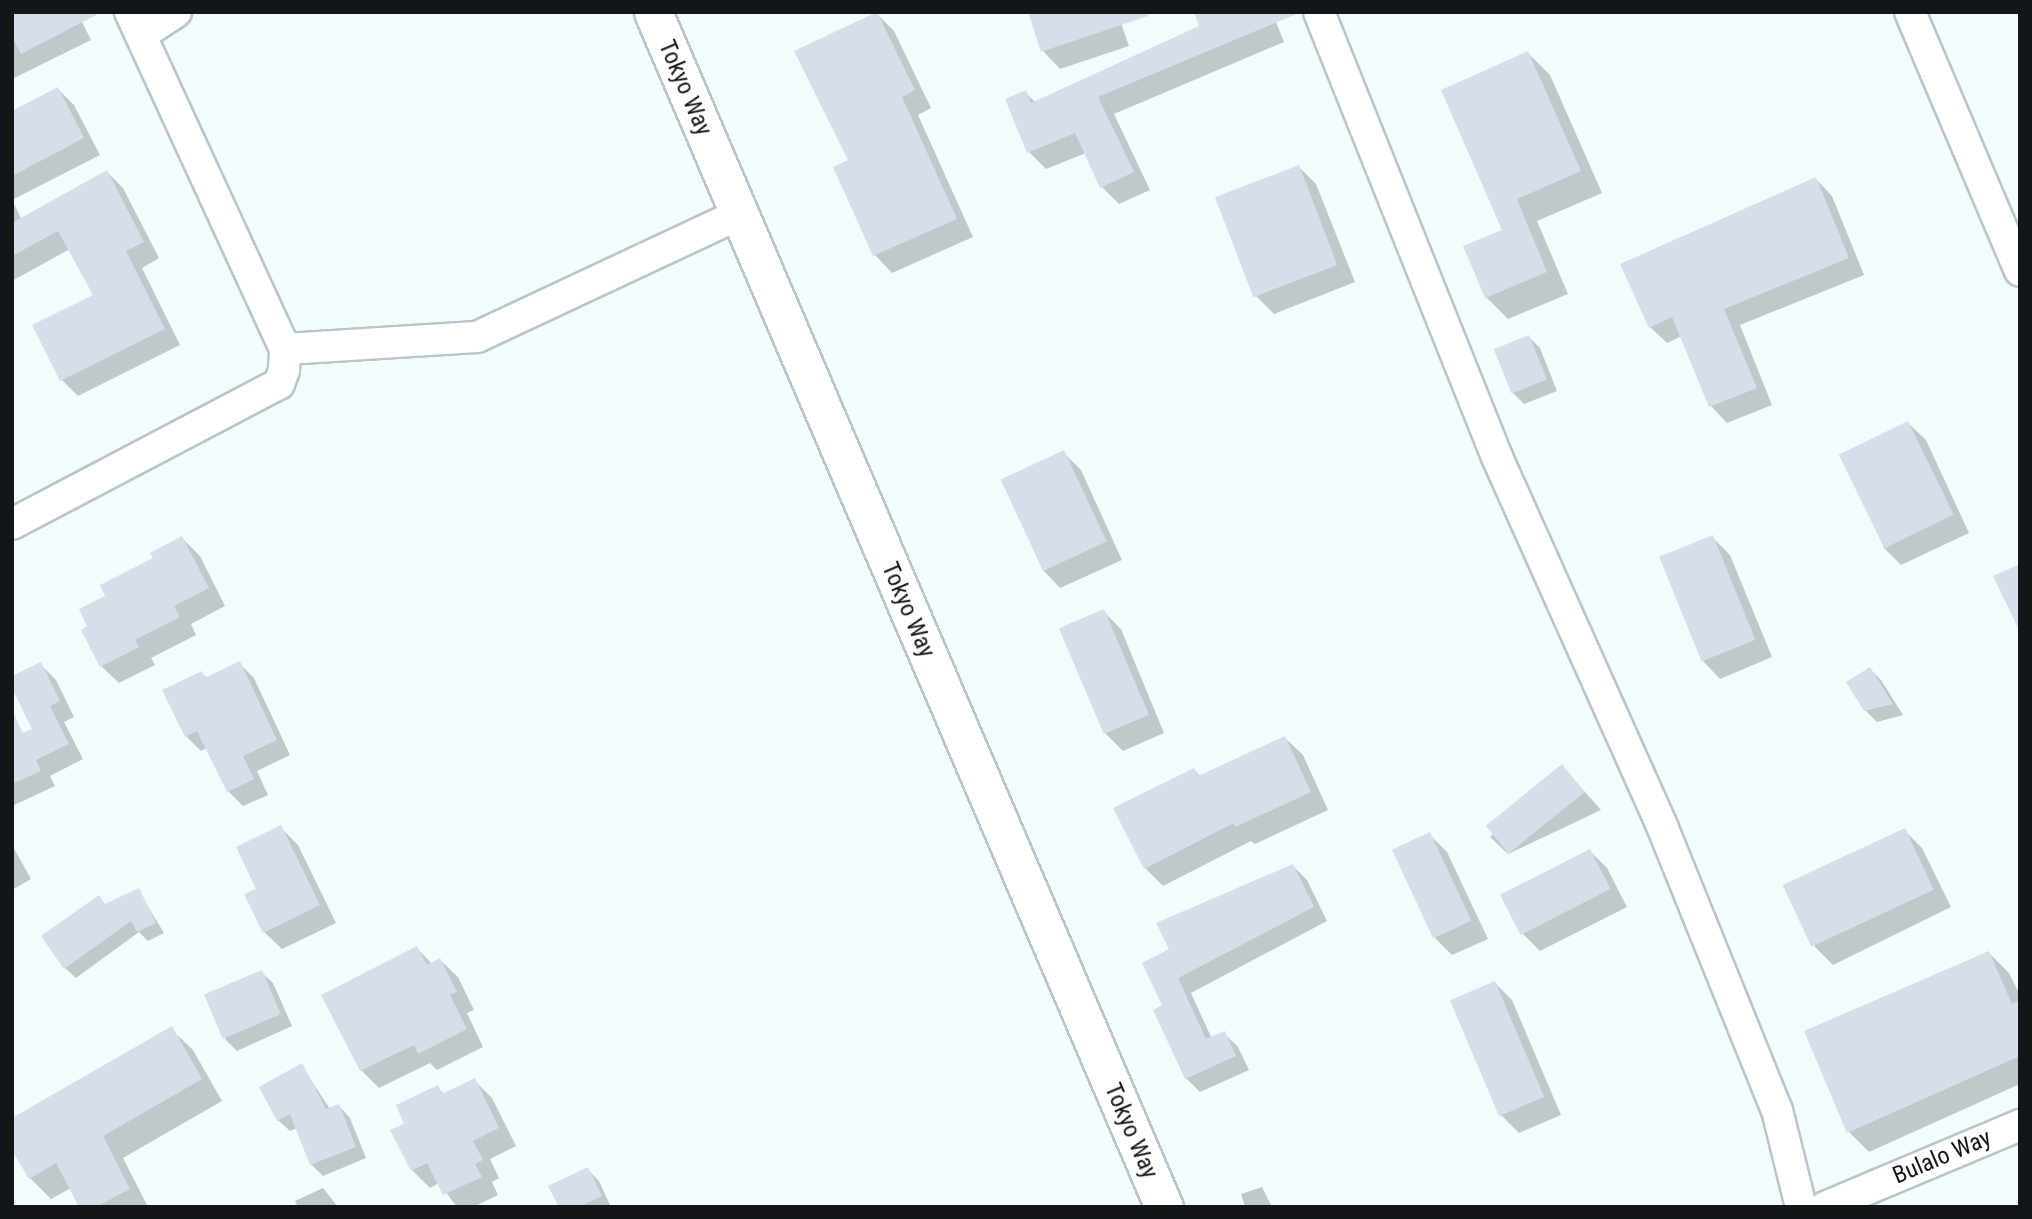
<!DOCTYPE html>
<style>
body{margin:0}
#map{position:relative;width:2032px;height:1219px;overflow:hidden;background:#f2fbfe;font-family:"Roboto Condensed",sans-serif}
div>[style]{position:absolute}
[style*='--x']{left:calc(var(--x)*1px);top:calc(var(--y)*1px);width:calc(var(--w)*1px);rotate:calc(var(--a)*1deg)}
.shadow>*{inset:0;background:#0003}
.building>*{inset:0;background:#d5dee9;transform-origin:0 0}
.roads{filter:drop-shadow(2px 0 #b7c6ca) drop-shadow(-2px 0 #b7c6ca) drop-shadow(0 2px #b7c6ca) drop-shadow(0 -2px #b7c6ca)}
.minor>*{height:30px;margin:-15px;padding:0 15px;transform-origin:15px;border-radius:15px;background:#fff}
.tertiary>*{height:37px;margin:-18.5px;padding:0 18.5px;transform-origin:18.5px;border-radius:18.5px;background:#fff}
span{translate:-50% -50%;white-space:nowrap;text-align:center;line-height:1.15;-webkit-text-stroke:5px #fff;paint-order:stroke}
.street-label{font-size:24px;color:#111618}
.frame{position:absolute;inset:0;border:14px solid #111618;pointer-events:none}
</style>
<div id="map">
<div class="shadow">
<div style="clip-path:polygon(12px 12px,77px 12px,91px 40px,12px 79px)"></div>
<div style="clip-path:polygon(1117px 12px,1129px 46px,1060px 69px,1043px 51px)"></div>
<div style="clip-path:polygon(1209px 12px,1272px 12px,1284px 42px,1114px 114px,1150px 190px,1119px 204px,1102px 187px,1086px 153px,1046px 169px,1029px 152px,1025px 92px,1036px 103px,1201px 26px)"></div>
<div style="clip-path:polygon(876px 13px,894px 31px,931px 108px,918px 115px,973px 237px,892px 273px,875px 255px,836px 168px,850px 161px)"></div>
<div style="clip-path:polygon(1528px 53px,1550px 75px,1602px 193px,1537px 221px,1568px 294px,1508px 319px,1486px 297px,1505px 231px)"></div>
<div style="clip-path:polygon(58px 89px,74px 105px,100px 155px,12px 200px,22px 220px,107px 172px,123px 188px,159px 258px,142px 268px,180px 345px,78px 396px,62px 380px,96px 295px,70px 249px,12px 281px,12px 113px)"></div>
<div style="clip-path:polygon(1299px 167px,1316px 184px,1355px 282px,1274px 314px,1256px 296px,1217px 199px)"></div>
<div style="clip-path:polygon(1816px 179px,1832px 196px,1864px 275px,1740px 325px,1772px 405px,1727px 423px,1711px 406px,1682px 336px,1667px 343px,1650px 327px)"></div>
<div style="clip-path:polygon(1529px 337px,1540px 348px,1557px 391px,1524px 404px,1513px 393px)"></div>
<div style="clip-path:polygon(1908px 423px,1926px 440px,1969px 533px,1901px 565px,1883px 547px)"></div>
<div style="clip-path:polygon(1063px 452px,1081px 470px,1122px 560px,1060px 588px,1043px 570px,1002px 480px)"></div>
<div style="clip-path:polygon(1712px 537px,1730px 555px,1772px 657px,1720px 679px,1703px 661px)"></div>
<div style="clip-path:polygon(182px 538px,200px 556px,225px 606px,191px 624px,196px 635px,151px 658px,155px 665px,119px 683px,101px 666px,90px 627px,108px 597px)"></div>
<div style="clip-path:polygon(1103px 611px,1121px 629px,1164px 733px,1123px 751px,1105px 733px)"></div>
<div style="clip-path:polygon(239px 663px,254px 678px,290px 755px,257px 771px,268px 795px,243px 806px,228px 791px,207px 748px,201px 751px,186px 736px,202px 673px,207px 678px)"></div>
<div style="clip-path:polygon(40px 664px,56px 680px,74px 717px,64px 722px,83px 759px,50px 776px,55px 786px,12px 806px,12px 740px,34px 730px)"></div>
<div style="clip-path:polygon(1870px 669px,1881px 680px,1903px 715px,1877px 722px,1865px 710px)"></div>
<div style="clip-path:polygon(1285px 738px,1303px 755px,1328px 810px,1255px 844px,1251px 841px,1163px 886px,1145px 868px,1194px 770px,1200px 776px)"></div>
<div style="clip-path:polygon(1562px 766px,1601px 810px,1508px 854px,1490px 837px)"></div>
<div style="clip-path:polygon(280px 827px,298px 845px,336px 923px,282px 949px,264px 932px,258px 890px)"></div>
<div style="clip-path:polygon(1904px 830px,1922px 848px,1951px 907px,1833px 965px,1815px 947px,1786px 888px)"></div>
<div style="clip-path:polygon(1429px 834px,1447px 852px,1488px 939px,1452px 955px,1435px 938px)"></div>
<div style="clip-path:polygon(12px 845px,31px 879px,12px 890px)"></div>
<div style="clip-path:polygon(1590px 851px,1607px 868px,1627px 907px,1540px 951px,1523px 934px)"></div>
<div style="clip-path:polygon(1293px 866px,1307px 880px,1327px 921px,1191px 993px,1212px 1039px,1224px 1033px,1238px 1047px,1249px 1070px,1200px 1092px,1186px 1078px,1164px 1006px,1171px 950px)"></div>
<div style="clip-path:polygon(138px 890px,164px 933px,148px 941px,139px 932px,76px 978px,65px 968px,106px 905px)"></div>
<div style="clip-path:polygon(417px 948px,432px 964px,440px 960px,458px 977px,474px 1010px,467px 1013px,483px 1047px,437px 1070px,430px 1063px,379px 1088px,361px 1070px,324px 995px)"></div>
<div style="clip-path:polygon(1989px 953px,2009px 973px,2020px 995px,2020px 1084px,1869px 1152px,1849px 1132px)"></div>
<div style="clip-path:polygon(261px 972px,273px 983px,292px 1026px,237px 1051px,225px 1039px)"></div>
<div style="clip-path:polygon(1495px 983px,1512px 1000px,1561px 1115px,1519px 1133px,1501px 1115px)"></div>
<div style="clip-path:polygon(171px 1029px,193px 1050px,222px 1101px,123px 1158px,148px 1207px,81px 1207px,71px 1188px,51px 1199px,30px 1178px)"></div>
<div style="clip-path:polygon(301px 1065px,330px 1109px,339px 1106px,350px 1118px,366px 1158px,323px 1176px,311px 1164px,297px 1128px,290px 1131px,278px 1120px)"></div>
<div style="clip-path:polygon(474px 1080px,492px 1098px,516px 1146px,490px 1159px,499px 1178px,492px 1182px,498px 1195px,473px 1207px,457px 1207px,439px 1183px,430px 1188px,412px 1170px,407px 1124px,437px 1087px,445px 1095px)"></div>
<div style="clip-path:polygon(587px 1169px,599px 1181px,611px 1207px,561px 1207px)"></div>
<div style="clip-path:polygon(1262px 1187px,1272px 1207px,1245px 1207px,1241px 1194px)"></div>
<div style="clip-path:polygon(323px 1188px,338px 1207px,298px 1207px,295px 1201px)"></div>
</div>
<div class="building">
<div style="clip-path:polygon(12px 12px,102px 12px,21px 54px,12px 37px)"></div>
<div style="clip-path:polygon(877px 12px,915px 90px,902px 97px,957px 219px,873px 256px,833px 167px,848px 160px,794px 51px)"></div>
<div style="clip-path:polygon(1028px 12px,1147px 12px,1148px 16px,1041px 52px)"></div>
<div style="clip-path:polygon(1194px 12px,1299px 13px,1098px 97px,1134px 172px,1100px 188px,1075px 133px,1027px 153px,1005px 99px,1026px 90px,1031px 103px,1199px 26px)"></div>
<div style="clip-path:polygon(1528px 51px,1581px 171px,1517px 199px,1547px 272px,1485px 298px,1463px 246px,1502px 230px,1441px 90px)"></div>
<div style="clip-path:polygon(58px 87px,84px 138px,12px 176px,12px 111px)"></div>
<div style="left:1299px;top:165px;width:107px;height:90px;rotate:69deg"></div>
<div style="clip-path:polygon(107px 170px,144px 242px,126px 251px,165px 329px,60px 381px,32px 325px,93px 295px,58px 231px,12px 256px,12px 223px)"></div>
<div style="clip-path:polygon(1816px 177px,1849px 258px,1724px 309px,1757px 388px,1709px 407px,1672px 317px,1649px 328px,1620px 264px)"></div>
<div style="left:1529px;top:335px;width:48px;height:38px;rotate:68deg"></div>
<div style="left:1908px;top:421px;width:104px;height:77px;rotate:64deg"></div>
<div style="left:1064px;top:450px;width:101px;height:70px;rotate:65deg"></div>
<div style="left:1713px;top:535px;width:113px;height:58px;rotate:68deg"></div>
<div style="clip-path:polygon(182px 536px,209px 588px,174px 606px,180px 617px,135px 640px,139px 647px,100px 667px,81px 630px,87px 626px,79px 609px,105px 596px,100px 585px,153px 558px,150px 553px)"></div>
<div style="clip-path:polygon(2020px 564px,2020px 632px,1993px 576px)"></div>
<div style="left:1104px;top:609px;width:115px;height:49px;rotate:67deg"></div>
<div style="clip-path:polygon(240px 661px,277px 740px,243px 756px,254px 779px,227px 792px,197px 731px,185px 737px,162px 690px,202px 671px,205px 678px)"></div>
<div style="clip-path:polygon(41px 662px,60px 701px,50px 706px,69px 744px,36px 760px,41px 771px,12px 784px,12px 710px,23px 733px,32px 729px,12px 688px,12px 676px)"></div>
<div style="clip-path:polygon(1870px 667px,1893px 704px,1864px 711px,1846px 682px)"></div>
<div style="clip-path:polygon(1285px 736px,1311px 792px,1235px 827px,1234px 823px,1144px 869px,1113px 808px,1194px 768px,1198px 776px)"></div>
<div style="left:1562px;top:764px;width:36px;height:98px;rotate:51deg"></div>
<div style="clip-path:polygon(281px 825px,320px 905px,263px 933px,244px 894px,256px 889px,236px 847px)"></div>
<div style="left:1905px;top:828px;width:68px;height:135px;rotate:65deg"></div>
<div style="left:1430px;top:832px;width:98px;height:42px;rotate:65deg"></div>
<div style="left:1590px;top:849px;width:45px;height:101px;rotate:63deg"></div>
<div style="clip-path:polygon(1293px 864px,1314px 907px,1178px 978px,1206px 1039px,1225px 1031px,1236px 1056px,1185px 1079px,1153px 1010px,1162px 1005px,1142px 963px,1169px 949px,1156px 923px)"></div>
<div style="clip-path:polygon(139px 888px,156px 923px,137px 932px,131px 921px,64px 969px,41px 936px,99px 895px,105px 904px)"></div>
<div style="clip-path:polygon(417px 946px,427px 965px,440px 958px,457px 992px,450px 995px,467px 1029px,418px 1054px,414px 1045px,360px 1071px,321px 995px)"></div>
<div style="clip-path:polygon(1989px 951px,2012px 1004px,2020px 1000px,2020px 1056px,1847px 1133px,1804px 1031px)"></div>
<div style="left:262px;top:970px;width:48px;height:63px;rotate:67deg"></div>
<div style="left:1495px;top:981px;width:126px;height:49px;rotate:67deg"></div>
<div style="clip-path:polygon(172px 1026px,202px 1079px,103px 1136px,130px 1189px,96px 1207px,79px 1207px,56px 1163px,29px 1179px,12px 1150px,12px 1118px)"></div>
<div style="clip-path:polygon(302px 1063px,326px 1109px,339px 1104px,356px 1147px,310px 1165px,290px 1114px,277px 1121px,259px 1087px)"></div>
<div style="clip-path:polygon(475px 1078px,499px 1128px,473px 1141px,483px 1160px,475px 1164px,482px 1177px,443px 1195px,427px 1163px,411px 1171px,390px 1130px,404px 1124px,396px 1105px,438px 1085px,442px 1094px)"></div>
<div style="clip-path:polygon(588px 1167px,602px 1196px,579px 1207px,559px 1207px,548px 1186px)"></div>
</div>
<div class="roads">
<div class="minor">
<div style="--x:1319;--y:12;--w:479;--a:68.2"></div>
<div style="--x:1497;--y:457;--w:404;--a:65.9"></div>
<div style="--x:1662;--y:826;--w:306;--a:68"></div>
<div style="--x:1777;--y:1110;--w:100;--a:76.1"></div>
<div style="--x:1910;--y:12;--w:281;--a:67"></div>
<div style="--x:141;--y:35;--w:42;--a:-33.3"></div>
<div style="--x:285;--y:349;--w:192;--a:-3.6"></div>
<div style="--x:477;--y:337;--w:289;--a:-25.1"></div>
<div style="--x:12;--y:524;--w:301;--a:-27.7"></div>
<div style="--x:279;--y:384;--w:15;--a:-70"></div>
<div style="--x:284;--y:370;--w:21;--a:-87"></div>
<div style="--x:285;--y:349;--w:371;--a:-114.7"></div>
<div style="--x:1825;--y:1207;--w:212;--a:-22.8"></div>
</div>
<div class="tertiary">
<div style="--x:653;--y:12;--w:1300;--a:66.85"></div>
</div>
</div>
<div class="street-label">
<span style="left:685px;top:88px;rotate:67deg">Tokyo Way</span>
<span style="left:908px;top:610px;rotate:67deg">Tokyo Way</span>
<span style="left:1131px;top:1131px;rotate:67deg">Tokyo Way</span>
<span style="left:1942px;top:1157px;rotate:-23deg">Bulalo Way</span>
</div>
<div class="frame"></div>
</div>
